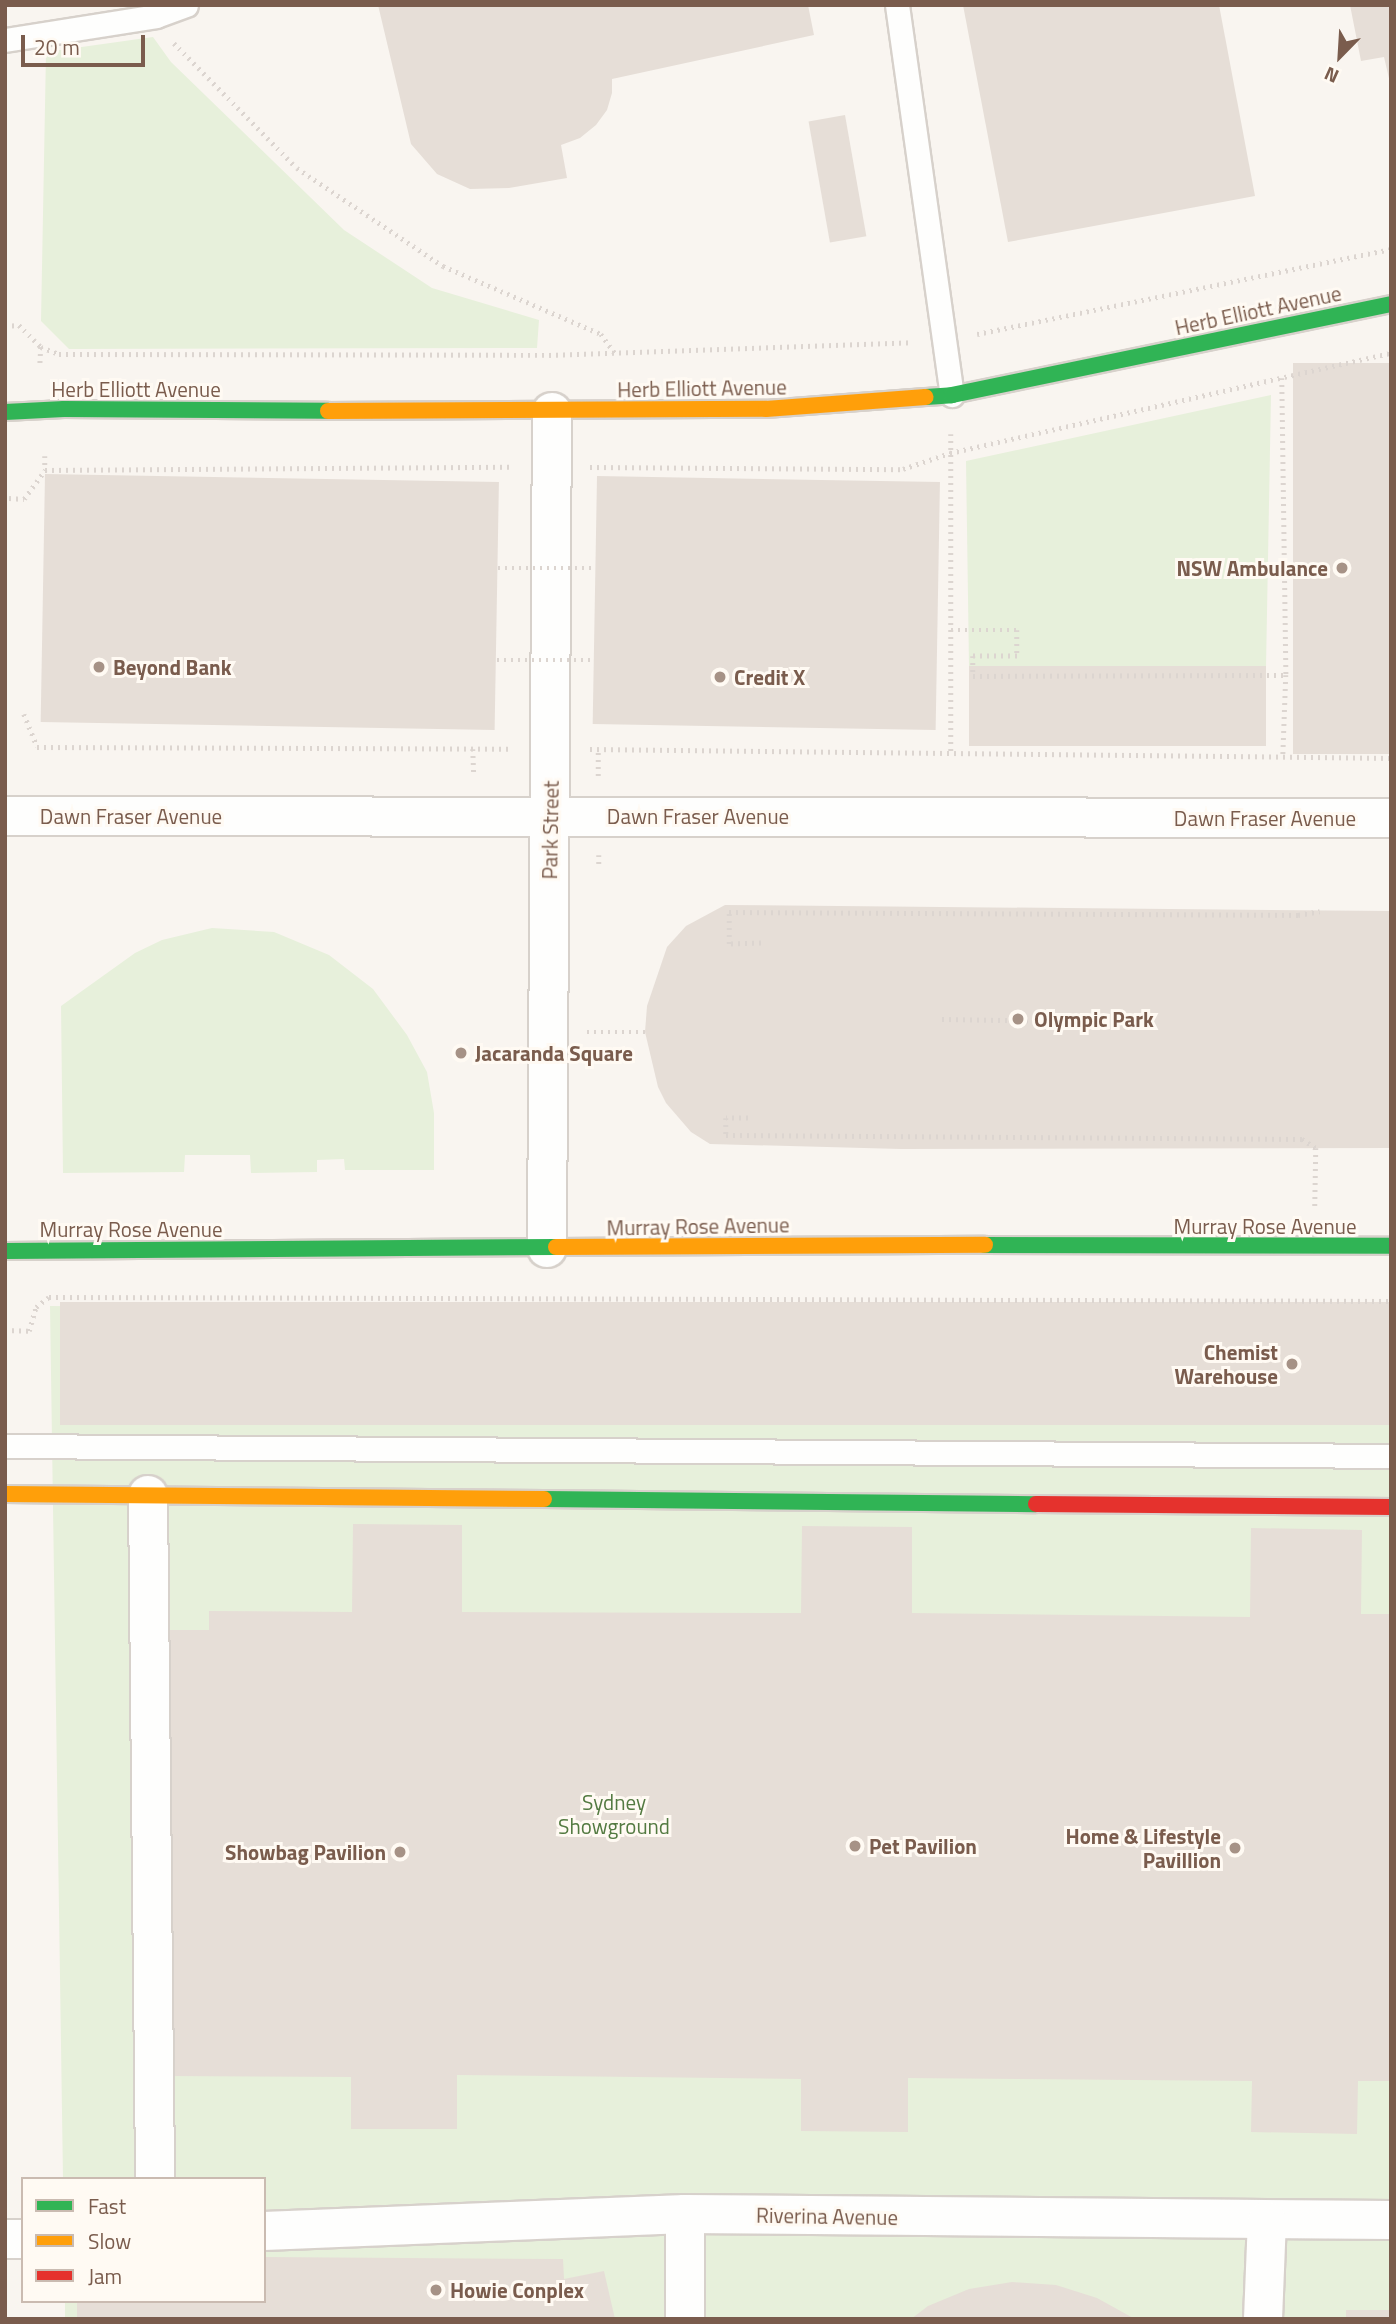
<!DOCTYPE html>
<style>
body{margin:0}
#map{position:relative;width:1396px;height:2324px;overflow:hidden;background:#f9f5f0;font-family:"Titillium Web",sans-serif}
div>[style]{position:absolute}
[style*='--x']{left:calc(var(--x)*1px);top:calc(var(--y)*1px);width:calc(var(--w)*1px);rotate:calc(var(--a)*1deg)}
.green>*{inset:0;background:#e7f0db}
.building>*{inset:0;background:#e6ded7;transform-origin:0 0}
.path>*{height:4.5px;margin-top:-2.25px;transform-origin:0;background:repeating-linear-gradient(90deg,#dcd5d0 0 2px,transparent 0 7px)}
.roads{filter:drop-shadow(2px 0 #d7d1cb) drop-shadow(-2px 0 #d7d1cb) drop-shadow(0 2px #d7d1cb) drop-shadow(0 -2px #d7d1cb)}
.lane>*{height:23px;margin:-11.5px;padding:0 11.5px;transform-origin:11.5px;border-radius:11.5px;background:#fefefd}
.street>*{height:38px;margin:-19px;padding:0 19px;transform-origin:19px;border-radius:19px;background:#fefefd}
.fast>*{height:16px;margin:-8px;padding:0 8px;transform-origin:8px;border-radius:8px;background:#30b455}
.slow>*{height:16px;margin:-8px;padding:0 8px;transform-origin:8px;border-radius:8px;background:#ff9f0a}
.jam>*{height:16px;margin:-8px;padding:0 8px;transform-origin:8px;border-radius:8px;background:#e5322d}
.path-bridge>*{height:4.5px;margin-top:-2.25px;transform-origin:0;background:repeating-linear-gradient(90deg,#dcd5d0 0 2px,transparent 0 7px)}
.dots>*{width:19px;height:19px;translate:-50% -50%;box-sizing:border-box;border:4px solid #fffaf3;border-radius:50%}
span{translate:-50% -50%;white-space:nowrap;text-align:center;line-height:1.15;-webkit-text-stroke:6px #fffaf3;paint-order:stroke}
.street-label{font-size:21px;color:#7a5c4d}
.poi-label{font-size:21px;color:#7a5c4d;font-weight:700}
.right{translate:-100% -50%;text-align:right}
.left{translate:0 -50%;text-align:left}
.park-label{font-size:21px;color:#537a41}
.frame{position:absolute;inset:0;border:7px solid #7a5c4d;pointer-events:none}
.legend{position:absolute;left:21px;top:2177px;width:245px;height:126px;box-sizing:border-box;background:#fffaf3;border:2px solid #cabbb1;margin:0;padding:9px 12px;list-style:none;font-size:21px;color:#7a5c4d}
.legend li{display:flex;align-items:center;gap:14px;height:35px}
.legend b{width:35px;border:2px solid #cabbb1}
.north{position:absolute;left:1305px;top:21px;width:70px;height:70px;-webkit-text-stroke:5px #fffaf3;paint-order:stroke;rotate:204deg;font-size:19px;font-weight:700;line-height:28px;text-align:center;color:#7a5c4d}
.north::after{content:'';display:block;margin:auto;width:24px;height:32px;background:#7a5c4d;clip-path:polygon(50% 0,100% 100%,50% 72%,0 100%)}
.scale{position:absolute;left:21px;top:35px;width:124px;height:32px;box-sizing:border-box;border:4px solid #7a5c4d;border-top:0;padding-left:9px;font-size:21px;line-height:24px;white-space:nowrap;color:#7a5c4d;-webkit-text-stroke:5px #fffaf3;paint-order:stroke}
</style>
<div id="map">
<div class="green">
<div style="clip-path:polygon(153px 37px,171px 62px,344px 230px,432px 288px,539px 320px,537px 348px,69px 349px,41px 321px,46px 52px)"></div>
<div style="clip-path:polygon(1271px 395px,1266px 667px,969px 666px,966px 461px)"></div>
<div style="clip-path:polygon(212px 928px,274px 932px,329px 955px,373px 989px,407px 1035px,427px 1072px,434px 1113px,434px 1170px,345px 1170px,344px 1159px,317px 1160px,317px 1172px,251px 1173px,250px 1155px,185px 1155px,184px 1172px,63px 1173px,61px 1006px,135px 953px,162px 940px)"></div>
<div style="clip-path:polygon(50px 1306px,1391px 1315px,1391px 2319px,65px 2319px,65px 2301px,264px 2301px,264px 2179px,63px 2179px)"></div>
</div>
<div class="building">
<div style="clip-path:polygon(378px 5px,808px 5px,814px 35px,612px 79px,612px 93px,607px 110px,596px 125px,580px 138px,561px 145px,567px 178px,509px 188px,470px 189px,437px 174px,411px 144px)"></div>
<div style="clip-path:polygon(963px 5px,1219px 5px,1255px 196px,1008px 242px)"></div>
<div style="clip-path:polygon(1350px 5px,1391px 5px,1391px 87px,1384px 57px,1361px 61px)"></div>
<div style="left:845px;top:115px;width:123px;height:37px;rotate:80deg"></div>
<div style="left:1391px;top:363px;width:391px;height:98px;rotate:90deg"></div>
<div style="left:45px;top:474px;width:454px;height:248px;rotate:1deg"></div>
<div style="left:597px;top:476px;width:343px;height:248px;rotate:1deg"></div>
<div style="left:969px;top:666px;width:297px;height:80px"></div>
<div style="clip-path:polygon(725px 905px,1391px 911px,1391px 1148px,901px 1149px,710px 1144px,691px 1132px,666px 1103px,658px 1087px,645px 1032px,647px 1006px,667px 947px,686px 926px)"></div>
<div style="left:60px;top:1302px;width:1331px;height:123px"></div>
<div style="clip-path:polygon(353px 1524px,462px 1525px,462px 1612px,801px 1613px,802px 1526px,912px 1527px,912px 1613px,1250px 1617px,1251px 1528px,1362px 1530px,1361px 1614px,1391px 1614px,1391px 2081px,1358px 2081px,1357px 2134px,1251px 2132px,1252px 2081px,908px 2078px,908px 2132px,801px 2131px,801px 2079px,457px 2075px,457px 2129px,351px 2129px,351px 2077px,168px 2076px,170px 1630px,209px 1630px,209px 1611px,352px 1612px)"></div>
<div style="clip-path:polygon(264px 2257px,563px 2259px,564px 2279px,604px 2271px,615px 2319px,77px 2319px,77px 2301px,264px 2301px)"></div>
<div style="clip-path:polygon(1012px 2282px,1056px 2285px,1097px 2298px,1135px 2319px,911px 2319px,928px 2306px,969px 2289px)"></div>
<div style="left:1346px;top:2310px;width:45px;height:9px"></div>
</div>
<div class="path">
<div style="--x:174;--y:43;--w:175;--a:45.5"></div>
<div style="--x:297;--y:168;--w:176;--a:33.9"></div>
<div style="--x:443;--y:266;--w:172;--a:23.3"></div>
<div style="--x:601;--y:334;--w:24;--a:54"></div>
<div style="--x:5;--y:326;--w:14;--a:-4"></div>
<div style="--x:19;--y:325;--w:31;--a:45"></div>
<div style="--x:41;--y:347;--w:19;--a:93"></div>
<div style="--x:977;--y:334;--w:423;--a:-11.6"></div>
<div style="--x:41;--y:347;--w:19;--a:21"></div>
<div style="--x:59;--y:354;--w:490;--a:0.1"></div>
<div style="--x:549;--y:355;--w:364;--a:-2"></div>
<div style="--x:1282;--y:378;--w:297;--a:89.2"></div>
<div style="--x:1286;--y:675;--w:82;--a:92.1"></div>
<div style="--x:951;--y:434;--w:318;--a:90"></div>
<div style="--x:45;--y:456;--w:14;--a:90"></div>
<div style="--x:590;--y:467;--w:313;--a:0.4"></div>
<div style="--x:903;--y:469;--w:50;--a:-18.8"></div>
<div style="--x:950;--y:453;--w:452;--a:-12.8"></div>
<div style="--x:9;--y:498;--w:15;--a:4"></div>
<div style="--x:24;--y:499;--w:36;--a:-54"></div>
<div style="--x:45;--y:470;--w:466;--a:-0.4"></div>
<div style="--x:951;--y:630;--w:66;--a:0"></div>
<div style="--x:1017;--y:630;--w:26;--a:90"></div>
<div style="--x:1017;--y:656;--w:44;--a:180"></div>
<div style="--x:973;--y:656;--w:20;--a:90"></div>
<div style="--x:973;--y:676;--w:313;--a:-0.2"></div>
<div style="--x:24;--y:714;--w:35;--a:68"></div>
<div style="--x:37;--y:747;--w:474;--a:0.2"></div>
<div style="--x:473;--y:749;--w:27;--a:88"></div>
<div style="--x:590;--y:749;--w:801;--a:0.64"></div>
<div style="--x:598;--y:776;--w:27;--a:-90"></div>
<div style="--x:599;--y:855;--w:13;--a:90"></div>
<div style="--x:5;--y:906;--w:4;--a:0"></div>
<div style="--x:761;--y:943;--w:32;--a:178"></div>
<div style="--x:729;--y:944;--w:32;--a:-90"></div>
<div style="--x:729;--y:912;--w:569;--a:0.3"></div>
<div style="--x:1298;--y:915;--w:22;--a:-10"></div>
<div style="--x:942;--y:1019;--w:120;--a:1"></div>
<div style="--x:587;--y:1032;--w:58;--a:0"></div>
<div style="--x:748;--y:1118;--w:22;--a:180"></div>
<div style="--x:726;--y:1118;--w:17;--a:90"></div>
<div style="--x:726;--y:1135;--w:576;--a:0.4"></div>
<div style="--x:1302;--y:1139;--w:17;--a:33"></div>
<div style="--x:1316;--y:1148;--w:58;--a:91"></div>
<div style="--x:5;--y:1169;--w:5;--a:0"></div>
<div style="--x:5;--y:1330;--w:24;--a:2"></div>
<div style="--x:29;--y:1331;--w:25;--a:-74"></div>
<div style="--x:36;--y:1307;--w:16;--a:-38"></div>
<div style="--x:49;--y:1297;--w:1342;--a:0.17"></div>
</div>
<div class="roads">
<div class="lane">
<div style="--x:897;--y:5;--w:394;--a:82"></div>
<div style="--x:5;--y:40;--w:153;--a:-9"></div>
<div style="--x:156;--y:16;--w:32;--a:-20"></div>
<div style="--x:5;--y:1446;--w:1386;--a:0.41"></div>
</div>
<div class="street">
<div style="--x:5;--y:816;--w:1386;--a:0.08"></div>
<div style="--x:547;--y:1248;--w:836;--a:-89.66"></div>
<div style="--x:148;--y:1495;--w:684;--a:89.41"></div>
<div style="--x:264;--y:2231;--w:421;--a:-2.3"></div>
<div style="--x:685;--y:2214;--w:706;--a:0.49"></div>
<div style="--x:5;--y:2239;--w:18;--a:0"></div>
<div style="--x:685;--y:2319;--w:105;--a:-90"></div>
<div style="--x:1263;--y:2319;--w:98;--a:-87.7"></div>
</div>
<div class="fast">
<div style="--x:926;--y:397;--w:26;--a:-4"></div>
<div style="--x:952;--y:395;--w:448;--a:-11.7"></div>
<div style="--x:5;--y:412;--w:59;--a:-2.9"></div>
<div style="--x:64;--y:409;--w:264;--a:0.4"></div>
<div style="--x:985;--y:1245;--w:406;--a:0.1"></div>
<div style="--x:5;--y:1251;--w:551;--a:-0.42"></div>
<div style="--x:544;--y:1499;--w:492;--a:0.6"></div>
</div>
<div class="slow">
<div style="--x:328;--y:411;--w:438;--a:-0.3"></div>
<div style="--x:766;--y:409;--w:160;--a:-4.3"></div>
<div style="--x:556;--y:1247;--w:429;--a:-0.3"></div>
<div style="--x:5;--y:1494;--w:539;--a:0.53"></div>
</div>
<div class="jam">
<div style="--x:1036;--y:1504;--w:355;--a:0.5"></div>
</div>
</div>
<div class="path-bridge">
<div style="--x:498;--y:568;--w:98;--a:0"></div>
<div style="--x:497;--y:660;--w:98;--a:0"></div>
</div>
<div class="dots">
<div style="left:1342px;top:568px;background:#a69286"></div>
<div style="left:99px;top:667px;background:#a69286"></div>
<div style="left:720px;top:677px;background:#a69286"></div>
<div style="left:1018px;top:1019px;background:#a69286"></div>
<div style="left:461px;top:1053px;background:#a69286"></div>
<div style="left:1292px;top:1364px;background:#a69286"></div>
<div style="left:855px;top:1846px;background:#a69286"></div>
<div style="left:1235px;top:1848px;background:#a69286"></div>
<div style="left:400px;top:1852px;background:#a69286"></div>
<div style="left:436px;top:2290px;background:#a69286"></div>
</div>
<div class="street-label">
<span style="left:1258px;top:310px;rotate:-12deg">Herb Elliott Avenue</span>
<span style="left:702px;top:388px;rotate:-1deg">Herb Elliott Avenue</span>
<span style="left:136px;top:389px">Herb Elliott Avenue</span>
<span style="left:131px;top:816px">Dawn Fraser Avenue</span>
<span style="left:698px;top:816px">Dawn Fraser Avenue</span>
<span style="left:1265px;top:818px">Dawn Fraser Avenue</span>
<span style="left:550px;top:830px;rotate:-89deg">Park Street</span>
<span style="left:698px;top:1226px;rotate:-1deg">Murray Rose Avenue</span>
<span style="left:1265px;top:1226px">Murray Rose Avenue</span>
<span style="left:131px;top:1229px">Murray Rose Avenue</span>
<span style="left:827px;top:2216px;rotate:1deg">Riverina Avenue</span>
</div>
<div class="poi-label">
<span class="right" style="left:1328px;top:568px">NSW Ambulance</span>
<span class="left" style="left:113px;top:667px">Beyond Bank</span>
<span class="left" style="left:734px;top:677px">Credit X</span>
<span class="left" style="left:1034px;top:1019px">Olympic Park</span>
<span class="left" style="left:475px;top:1053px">Jacaranda Square</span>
<span class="right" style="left:1278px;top:1364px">Chemist<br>Warehouse</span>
<span class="right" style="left:1221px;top:1848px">Home &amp; Lifestyle<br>Pavillion</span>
<span class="left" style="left:869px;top:1846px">Pet Pavilion</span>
<span class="right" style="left:386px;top:1852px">Showbag Pavilion</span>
<span class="left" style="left:450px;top:2290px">Howie Conplex</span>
</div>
<div class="park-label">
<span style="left:614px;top:1814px">Sydney<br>Showground</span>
</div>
<div class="frame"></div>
<ul class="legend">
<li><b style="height:9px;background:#30b455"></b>Fast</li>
<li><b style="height:9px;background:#ff9f0a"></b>Slow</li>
<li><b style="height:9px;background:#e5322d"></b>Jam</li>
</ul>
<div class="north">N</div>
<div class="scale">20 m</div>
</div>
